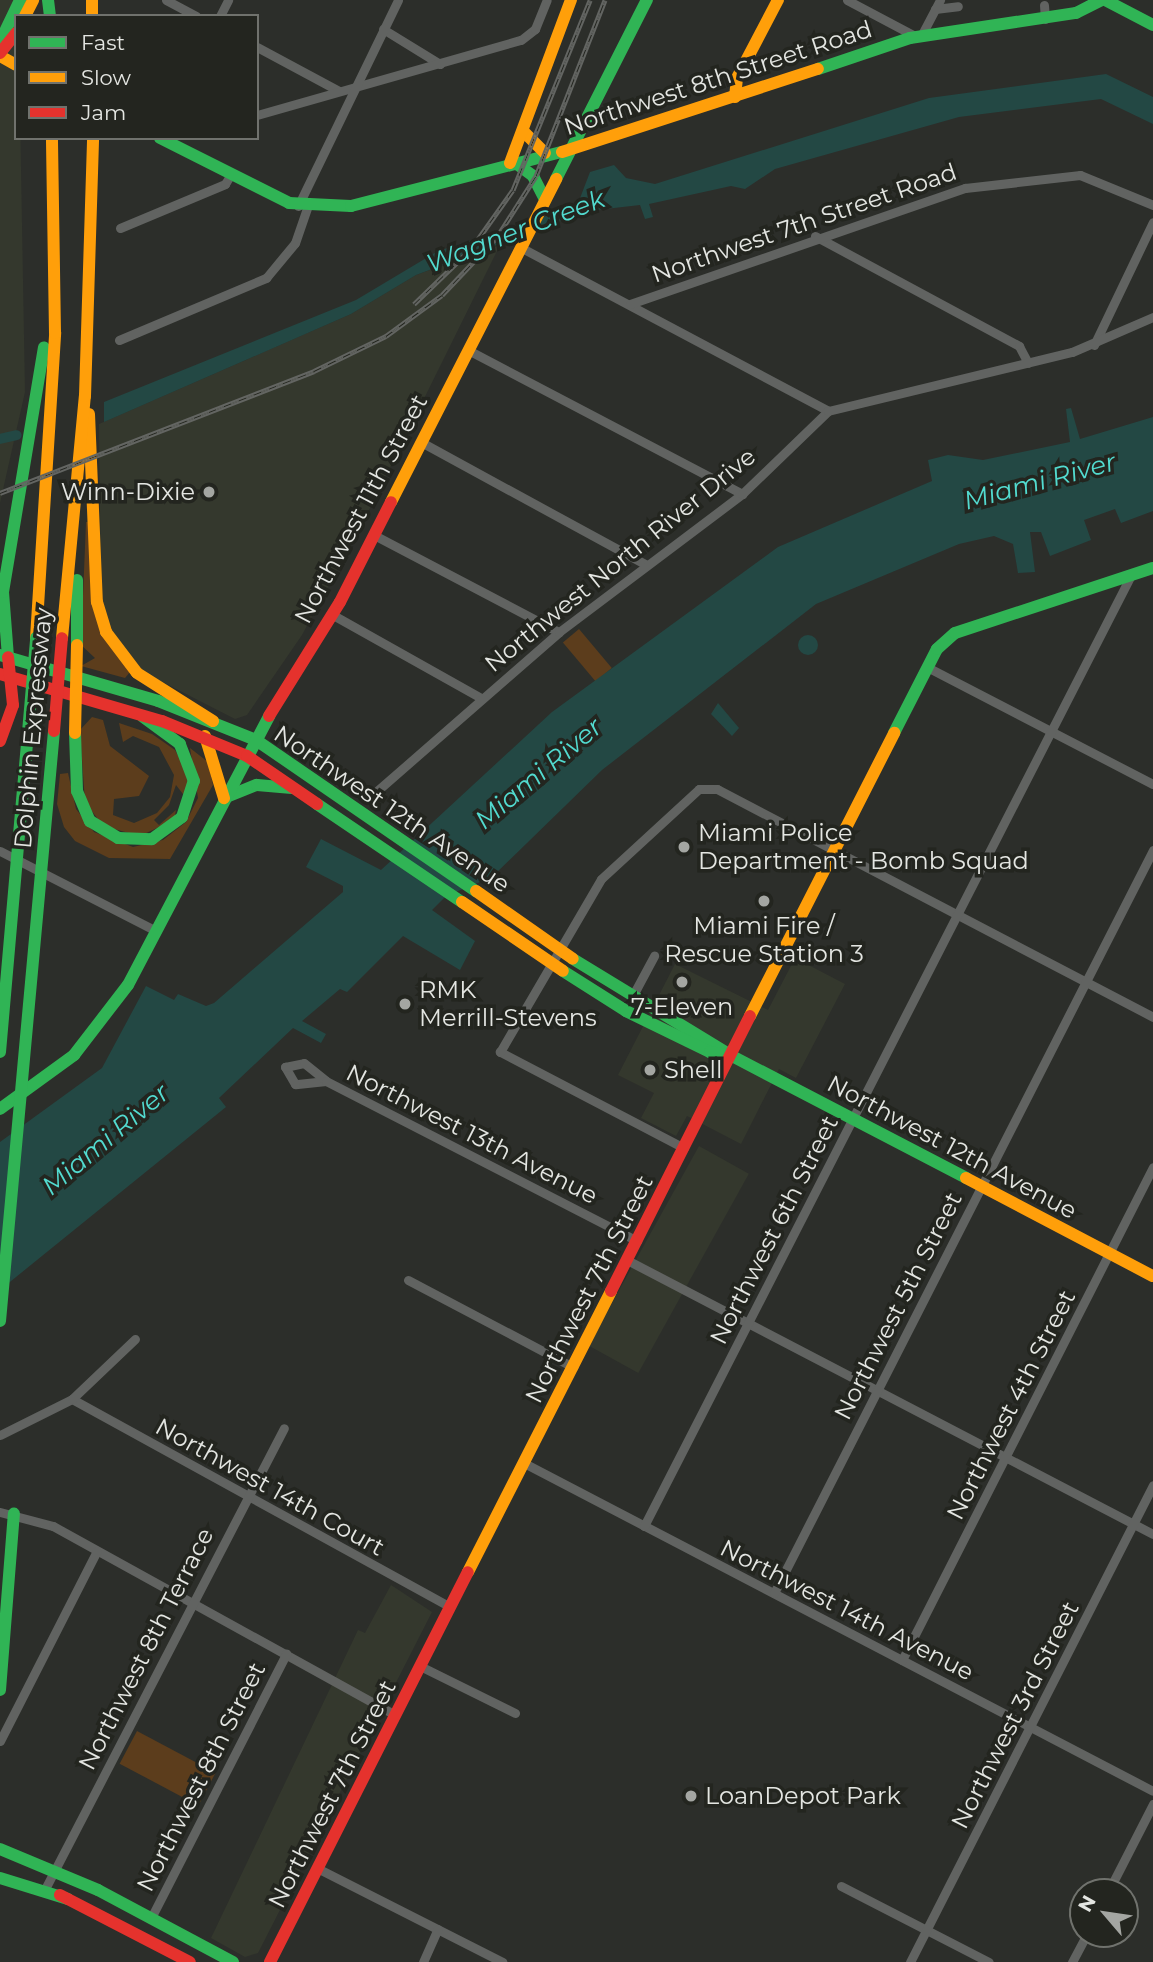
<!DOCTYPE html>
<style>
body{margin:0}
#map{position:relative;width:1153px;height:1962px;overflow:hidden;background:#2c2e2a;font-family:Montserrat,sans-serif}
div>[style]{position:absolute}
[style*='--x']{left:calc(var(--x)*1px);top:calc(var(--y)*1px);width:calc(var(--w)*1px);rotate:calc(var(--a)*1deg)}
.built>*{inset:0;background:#34382d;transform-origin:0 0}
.green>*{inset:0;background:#5c3d1c;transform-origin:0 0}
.water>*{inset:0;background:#234844}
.round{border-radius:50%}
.canal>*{height:10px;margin:-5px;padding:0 5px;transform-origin:5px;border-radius:5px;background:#234844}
.street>*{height:9px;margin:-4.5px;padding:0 4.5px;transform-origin:4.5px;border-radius:4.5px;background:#616361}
.fast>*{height:12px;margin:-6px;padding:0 6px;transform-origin:6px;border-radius:6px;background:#30b455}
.slow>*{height:12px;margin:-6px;padding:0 6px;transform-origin:6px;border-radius:6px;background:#ff9f0a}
.jam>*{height:12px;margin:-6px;padding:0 6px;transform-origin:6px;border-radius:6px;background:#e5322d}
.rail>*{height:5px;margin-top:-2.5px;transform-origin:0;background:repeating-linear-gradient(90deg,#23251f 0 8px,#636562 0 16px);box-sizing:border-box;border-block:2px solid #636562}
.fast-bridge>*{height:12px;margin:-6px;padding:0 6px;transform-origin:6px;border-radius:6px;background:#30b455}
.slow-bridge>*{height:12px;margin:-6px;padding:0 6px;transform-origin:6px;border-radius:6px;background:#ff9f0a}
.jam-bridge>*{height:12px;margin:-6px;padding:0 6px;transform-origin:6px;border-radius:6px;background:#e5322d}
.dots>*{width:19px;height:19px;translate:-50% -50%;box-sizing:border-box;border:4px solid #23251f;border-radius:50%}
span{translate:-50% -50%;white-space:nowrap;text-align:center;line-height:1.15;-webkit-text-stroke:7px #23251f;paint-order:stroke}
.street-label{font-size:24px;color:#e4e6e2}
.poi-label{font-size:24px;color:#e4e6e2}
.right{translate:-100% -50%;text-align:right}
.left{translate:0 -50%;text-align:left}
.water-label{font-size:26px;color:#52dacf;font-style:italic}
.legend{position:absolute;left:14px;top:14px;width:245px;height:126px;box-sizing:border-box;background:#23251f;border:2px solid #70726d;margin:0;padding:9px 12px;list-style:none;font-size:21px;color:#e4e6e2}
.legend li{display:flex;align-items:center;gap:14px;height:35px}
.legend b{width:35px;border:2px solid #70726d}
.north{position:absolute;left:1069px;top:1878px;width:70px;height:70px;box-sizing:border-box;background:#23251f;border:2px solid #70726d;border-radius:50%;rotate:299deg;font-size:19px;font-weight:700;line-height:28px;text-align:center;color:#e4e6e2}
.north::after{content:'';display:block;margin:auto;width:24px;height:32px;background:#a4a6a2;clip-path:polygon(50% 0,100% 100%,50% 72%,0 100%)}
</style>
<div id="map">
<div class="built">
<div style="clip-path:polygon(0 0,18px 0,25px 392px,0 503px)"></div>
<div style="clip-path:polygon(500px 245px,366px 516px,302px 635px,247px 715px,235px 719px,145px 673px,109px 631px,101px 593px,99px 424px,351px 314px,416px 275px)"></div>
<div style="clip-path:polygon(795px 958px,845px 984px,796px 1078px,779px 1069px,741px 1144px,687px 1116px,676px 1136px,641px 1118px,654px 1093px,618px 1075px,675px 964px,768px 1010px)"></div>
<div style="left:699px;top:1146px;width:57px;height:228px;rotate:29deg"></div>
<div style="clip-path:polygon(391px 1585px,432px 1612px,258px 1953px,245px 1957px,211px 1938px,358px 1630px,365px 1633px)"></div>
</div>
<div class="green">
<div style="clip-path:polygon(86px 522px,91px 522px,93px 593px,130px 672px,125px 678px,81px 666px,95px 658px,81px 645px)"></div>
<div style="left:579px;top:629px;width:51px;height:21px;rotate:50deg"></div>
<div style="clip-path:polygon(92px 717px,103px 720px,110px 746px,149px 776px,139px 796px,114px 799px,113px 815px,134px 823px,157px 813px,170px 797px,174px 775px,159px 747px,133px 736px,123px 742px,119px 723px,152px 734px,175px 750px,189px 776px,186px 798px,176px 785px,169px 805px,154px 820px,159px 825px,176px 810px,174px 820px,140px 836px,103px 826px,85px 802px,80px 730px)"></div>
<div style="clip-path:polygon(190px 748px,208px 762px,213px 785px,170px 859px,109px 858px,75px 841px,64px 827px,57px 804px,60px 774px,68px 773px,76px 809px,94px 832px,133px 847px,163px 840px,186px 822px,198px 798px)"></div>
<div style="left:137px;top:1731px;width:89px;height:37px;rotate:28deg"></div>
</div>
<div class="water">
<div style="clip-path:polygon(1106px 74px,1153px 97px,1153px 124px,1101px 99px,959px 117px,775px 169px,745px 189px,731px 186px,649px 204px,653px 217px,645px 219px,640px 205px,588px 211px,416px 275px,351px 314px,104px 422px,104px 402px,356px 300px,438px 251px,577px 206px,590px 172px,614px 165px,626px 178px,655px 184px,929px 98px)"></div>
<div style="clip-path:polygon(1071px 408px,1080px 439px,1153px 417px,1153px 511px,1121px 523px,1115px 509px,1084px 520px,1091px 540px,1050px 556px,1041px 532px,1030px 532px,1035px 572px,1018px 573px,1013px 544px,994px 536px,959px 544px,816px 604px,602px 770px,492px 877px,446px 896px,432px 910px,475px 941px,460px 970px,403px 936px,347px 992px,340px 989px,302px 1021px,326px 1034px,321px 1043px,293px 1028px,219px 1098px,226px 1107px,0 1290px,0 1142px,102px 1068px,146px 986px,174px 1000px,178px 994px,206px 1006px,214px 1003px,343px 892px,343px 886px,306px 867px,321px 839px,381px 870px,552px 712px,778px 547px,932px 481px,928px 460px,948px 455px,983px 460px,1070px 442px,1066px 409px)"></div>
<div class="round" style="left:798px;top:635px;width:20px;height:20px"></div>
<div style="clip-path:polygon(718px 703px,739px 728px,732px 736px,711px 714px)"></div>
</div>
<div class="canal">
<div style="--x:0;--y:439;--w:17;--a:-13"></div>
</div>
<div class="street">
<div style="--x:166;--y:0;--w:34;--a:28"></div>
<div style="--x:847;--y:0;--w:79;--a:27.9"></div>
<div style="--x:1044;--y:5;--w:14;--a:86"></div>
<div style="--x:935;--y:9;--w:23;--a:-7"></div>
<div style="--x:220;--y:16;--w:18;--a:-63"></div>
<div style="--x:383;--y:29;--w:67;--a:31.6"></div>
<div style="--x:921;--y:36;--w:41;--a:-62.2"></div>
<div style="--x:257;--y:47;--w:93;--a:28.2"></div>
<div style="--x:257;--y:115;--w:274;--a:-15.9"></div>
<div style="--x:521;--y:40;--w:18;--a:-38"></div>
<div style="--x:535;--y:29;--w:31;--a:-68"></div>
<div style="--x:298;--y:206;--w:229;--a:-64.1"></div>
<div style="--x:120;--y:228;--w:114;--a:-22.7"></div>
<div style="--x:225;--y:184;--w:12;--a:-59"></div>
<div style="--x:815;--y:236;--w:232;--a:28.3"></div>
<div style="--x:1019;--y:346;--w:19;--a:62"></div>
<div style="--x:520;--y:247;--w:349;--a:28"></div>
<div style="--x:630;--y:304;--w:355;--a:-19.1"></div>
<div style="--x:965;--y:188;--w:116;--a:-6.4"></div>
<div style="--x:1080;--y:175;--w:79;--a:22.3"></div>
<div style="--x:119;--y:340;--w:160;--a:-22.9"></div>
<div style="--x:266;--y:278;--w:45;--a:-50.4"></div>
<div style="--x:295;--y:243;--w:37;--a:-71"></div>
<div style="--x:1094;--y:345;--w:136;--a:-64.4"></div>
<div style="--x:468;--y:350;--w:310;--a:27.7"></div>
<div style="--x:421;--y:442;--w:255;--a:28.6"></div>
<div style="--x:374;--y:535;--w:209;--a:27.7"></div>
<div style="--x:333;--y:615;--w:170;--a:29.3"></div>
<div style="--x:927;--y:667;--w:254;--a:27.4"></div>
<div style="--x:370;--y:797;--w:251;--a:-41.1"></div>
<div style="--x:559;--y:632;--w:229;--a:-37"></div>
<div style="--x:742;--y:494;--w:120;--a:-44"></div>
<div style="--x:828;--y:411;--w:251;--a:-13.6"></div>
<div style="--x:1072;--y:352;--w:88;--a:-23.4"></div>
<div style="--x:0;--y:851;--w:175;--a:27.1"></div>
<div style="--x:632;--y:997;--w:47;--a:-61.8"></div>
<div style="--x:326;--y:1081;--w:31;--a:174"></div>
<div style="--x:295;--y:1084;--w:20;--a:-120"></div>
<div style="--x:285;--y:1067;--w:19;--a:-12"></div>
<div style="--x:304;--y:1063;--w:28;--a:39"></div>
<div style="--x:326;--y:1081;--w:350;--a:27.2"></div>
<div style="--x:684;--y:1148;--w:208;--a:-152.4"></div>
<div style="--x:500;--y:1052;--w:200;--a:-59.7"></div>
<div style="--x:601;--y:879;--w:133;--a:-42.6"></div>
<div style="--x:699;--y:789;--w:18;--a:0"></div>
<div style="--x:717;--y:789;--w:492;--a:27.6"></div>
<div style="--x:627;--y:1260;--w:593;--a:27.52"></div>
<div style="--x:408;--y:1280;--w:187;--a:27.8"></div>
<div style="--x:72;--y:1399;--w:431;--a:28.8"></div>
<div style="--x:0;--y:1435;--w:80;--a:-26.6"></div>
<div style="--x:72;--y:1399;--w:87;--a:-43.6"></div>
<div style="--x:524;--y:1463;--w:709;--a:27.54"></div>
<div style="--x:0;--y:1512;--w:55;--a:14.8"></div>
<div style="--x:53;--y:1526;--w:391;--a:28.9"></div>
<div style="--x:644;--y:1526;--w:1066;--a:-62.88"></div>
<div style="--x:774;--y:1593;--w:834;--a:-62.97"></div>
<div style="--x:902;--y:1660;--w:553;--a:-63.02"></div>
<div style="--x:420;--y:1666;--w:106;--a:26.3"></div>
<div style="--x:0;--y:1741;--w:213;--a:-63"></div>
<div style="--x:317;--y:1868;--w:208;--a:26.9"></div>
<div style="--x:841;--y:1886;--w:166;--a:27.2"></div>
<div style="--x:45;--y:1889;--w:519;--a:-62.6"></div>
<div style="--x:1108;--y:1892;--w:99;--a:-62.9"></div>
<div style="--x:151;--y:1918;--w:297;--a:-62.9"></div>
<div style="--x:423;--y:1962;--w:36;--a:-66"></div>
<div style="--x:910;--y:1962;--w:535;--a:-63"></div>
<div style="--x:1072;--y:1962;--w:32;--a:-62"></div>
</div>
<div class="fast">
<div style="--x:48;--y:0;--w:16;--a:83"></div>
<div style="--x:1105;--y:0;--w:54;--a:27.5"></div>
<div style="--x:0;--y:42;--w:47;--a:-64.5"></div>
<div style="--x:818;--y:69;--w:97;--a:-18.6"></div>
<div style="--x:910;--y:38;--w:168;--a:-8.6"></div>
<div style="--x:1076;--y:13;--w:28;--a:-27"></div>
<div style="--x:160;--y:138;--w:144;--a:26.7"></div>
<div style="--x:289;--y:203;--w:62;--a:2.8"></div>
<div style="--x:351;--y:206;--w:218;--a:-14.4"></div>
<div style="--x:514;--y:162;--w:24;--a:36"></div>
<div style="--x:533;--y:176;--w:27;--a:63"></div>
<div style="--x:556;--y:179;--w:201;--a:-63.1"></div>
<div style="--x:77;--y:580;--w:65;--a:90"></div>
<div style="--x:0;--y:655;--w:165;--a:16.2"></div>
<div style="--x:158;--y:701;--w:105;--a:21.7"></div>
<div style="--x:256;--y:740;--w:267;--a:34.5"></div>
<div style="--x:8;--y:657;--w:65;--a:-94.4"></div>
<div style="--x:3;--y:592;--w:248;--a:-80.5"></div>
<div style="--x:75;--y:733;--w:58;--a:88"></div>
<div style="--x:77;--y:791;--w:33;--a:67"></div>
<div style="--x:90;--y:821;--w:33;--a:31"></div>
<div style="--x:118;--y:838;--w:34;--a:2"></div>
<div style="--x:152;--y:839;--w:37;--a:-36"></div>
<div style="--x:182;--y:817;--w:38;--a:-72"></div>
<div style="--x:194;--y:781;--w:40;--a:-111"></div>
<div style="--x:180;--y:744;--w:47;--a:-143.6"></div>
<div style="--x:894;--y:733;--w:94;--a:-62.9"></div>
<div style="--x:937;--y:649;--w:24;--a:-42"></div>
<div style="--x:955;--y:633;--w:208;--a:-18.2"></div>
<div style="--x:224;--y:798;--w:35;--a:-22"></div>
<div style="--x:257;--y:785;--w:35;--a:5"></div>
<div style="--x:317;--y:804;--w:175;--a:34.1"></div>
<div style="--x:573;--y:959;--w:186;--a:31.4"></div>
<div style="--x:732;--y:1056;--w:264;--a:27.5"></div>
<div style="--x:563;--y:971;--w:75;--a:32.4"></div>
<div style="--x:626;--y:1011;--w:93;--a:26"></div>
<div style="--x:710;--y:1052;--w:22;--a:10"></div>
<div style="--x:0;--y:1109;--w:92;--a:-36.1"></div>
<div style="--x:74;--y:1055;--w:88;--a:-52.4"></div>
<div style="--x:128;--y:985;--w:304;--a:-62.3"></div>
<div style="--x:0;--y:1690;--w:177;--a:-85.5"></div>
<div style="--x:0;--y:1849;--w:106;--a:22.7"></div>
<div style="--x:98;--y:1890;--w:153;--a:28.1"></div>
<div style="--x:0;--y:1878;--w:71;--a:17.2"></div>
</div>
<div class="slow">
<div style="--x:92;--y:0;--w:16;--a:90"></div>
<div style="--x:25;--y:16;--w:18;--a:-63"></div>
<div style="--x:0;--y:56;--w:18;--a:29"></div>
<div style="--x:735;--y:97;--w:19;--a:-84"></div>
<div style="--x:737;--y:78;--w:88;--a:-62.3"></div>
<div style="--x:523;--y:131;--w:31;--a:45"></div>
<div style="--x:562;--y:152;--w:269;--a:-18"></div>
<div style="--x:510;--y:163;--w:174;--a:-69.5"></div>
<div style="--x:89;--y:414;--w:188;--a:87.6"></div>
<div style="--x:97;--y:602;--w:31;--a:73"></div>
<div style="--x:106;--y:632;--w:51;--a:52.9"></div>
<div style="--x:137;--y:673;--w:90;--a:32.3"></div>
<div style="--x:391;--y:502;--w:363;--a:-62.9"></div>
<div style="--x:36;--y:638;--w:306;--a:-86.4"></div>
<div style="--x:55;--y:333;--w:195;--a:-90.9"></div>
<div style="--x:62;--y:638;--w:243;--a:-84.6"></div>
<div style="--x:85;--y:396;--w:258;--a:-88.2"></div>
<div style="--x:205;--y:736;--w:65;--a:73"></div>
<div style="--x:750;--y:1016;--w:318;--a:-63"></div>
<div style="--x:966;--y:1178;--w:211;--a:27.7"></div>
<div style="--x:468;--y:1572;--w:315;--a:-63"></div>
</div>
<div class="jam">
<div style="--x:0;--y:53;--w:26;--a:-51"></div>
<div style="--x:0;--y:674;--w:169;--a:16.2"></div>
<div style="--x:162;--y:721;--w:92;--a:22.4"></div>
<div style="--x:247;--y:756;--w:85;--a:34.4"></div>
<div style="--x:269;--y:716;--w:134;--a:-58.1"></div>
<div style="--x:340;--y:602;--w:112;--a:-63"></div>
<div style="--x:0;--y:741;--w:38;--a:-70"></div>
<div style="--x:13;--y:705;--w:48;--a:-95.9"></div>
<div style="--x:611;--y:1291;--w:308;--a:-63.2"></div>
<div style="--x:60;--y:1895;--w:146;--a:27.3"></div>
<div style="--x:270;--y:1962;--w:437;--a:-63.1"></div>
</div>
<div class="rail">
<div style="--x:414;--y:304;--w:79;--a:-44"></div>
<div style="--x:471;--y:249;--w:72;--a:-54.6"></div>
<div style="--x:513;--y:190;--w:205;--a:-67.9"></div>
<div style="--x:0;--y:493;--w:337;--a:-21.2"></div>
<div style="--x:314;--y:371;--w:80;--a:-25.9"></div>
<div style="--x:386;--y:336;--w:69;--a:-36.2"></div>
<div style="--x:442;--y:295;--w:80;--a:-46.5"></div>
<div style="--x:497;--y:237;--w:72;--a:-57.4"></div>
<div style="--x:536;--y:176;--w:189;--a:-68.6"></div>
</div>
<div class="fast-bridge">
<div style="--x:0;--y:1052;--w:416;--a:-85"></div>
<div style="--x:0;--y:1321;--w:592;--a:-84.77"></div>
</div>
<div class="slow-bridge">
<div style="--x:75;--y:733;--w:88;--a:-88.7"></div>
<div style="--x:476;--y:891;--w:118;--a:35"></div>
<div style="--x:462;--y:902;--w:122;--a:34.3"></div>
</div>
<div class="jam-bridge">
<div style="--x:54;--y:731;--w:93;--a:-85.1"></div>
</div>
<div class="dots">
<div style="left:209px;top:492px;background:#a4a6a2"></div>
<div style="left:684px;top:847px;background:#a4a6a2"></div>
<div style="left:764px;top:901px;background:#a4a6a2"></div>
<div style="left:682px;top:982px;background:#a4a6a2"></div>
<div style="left:405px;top:1004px;background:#a4a6a2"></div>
<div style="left:650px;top:1070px;background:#a4a6a2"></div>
<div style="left:691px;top:1796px;background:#a4a6a2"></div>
</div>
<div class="street-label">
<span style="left:718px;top:78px;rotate:-18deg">Northwest 8th Street Road</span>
<span style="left:804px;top:223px;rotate:-19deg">Northwest 7th Street Road</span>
<span style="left:361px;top:509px;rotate:-62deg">Northwest 11th Street</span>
<span style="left:620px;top:560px;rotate:-39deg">Northwest North River Drive</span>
<span style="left:33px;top:728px;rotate:-85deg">Dolphin Expressway</span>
<span style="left:392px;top:809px;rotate:34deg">Northwest 12th Avenue</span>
<span style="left:472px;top:1134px;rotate:27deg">Northwest 13th Avenue</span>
<span style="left:952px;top:1147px;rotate:28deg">Northwest 12th Avenue</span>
<span style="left:774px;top:1230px;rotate:-63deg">Northwest 6th Street</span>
<span style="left:589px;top:1289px;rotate:-63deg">Northwest 7th Street</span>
<span style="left:898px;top:1306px;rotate:-63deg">Northwest 5th Street</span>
<span style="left:1011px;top:1405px;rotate:-63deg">Northwest 4th Street</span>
<span style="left:270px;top:1487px;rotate:29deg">Northwest 14th Court</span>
<span style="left:847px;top:1610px;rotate:27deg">Northwest 14th Avenue</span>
<span style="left:146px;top:1649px;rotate:-63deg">Northwest 8th Terrace</span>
<span style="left:1015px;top:1715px;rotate:-63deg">Northwest 3rd Street</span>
<span style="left:201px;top:1777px;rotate:-63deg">Northwest 8th Street</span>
<span style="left:332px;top:1794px;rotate:-63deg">Northwest 7th Street</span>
</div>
<div class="poi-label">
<span class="right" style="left:195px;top:492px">Winn-Dixie</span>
<span class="left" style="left:698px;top:847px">Miami Police<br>Department - Bomb Squad</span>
<span style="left:764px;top:940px">Miami Fire /<br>Rescue Station 3</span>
<span class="left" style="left:419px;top:1004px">RMK<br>Merrill-Stevens</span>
<span style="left:682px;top:1007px">7-Eleven</span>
<span class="left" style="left:664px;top:1070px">Shell</span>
<span class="left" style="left:705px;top:1796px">LoanDepot Park</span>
</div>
<div class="water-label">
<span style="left:516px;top:232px;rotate:-21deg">Wagner Creek</span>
<span style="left:1040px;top:482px;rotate:-15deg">Miami River</span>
<span style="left:539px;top:774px;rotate:-40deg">Miami River</span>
<span style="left:106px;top:1140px;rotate:-40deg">Miami River</span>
</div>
<ul class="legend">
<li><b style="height:9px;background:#30b455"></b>Fast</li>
<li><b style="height:9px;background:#ff9f0a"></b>Slow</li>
<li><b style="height:9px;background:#e5322d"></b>Jam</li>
</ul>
<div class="north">N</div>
</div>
